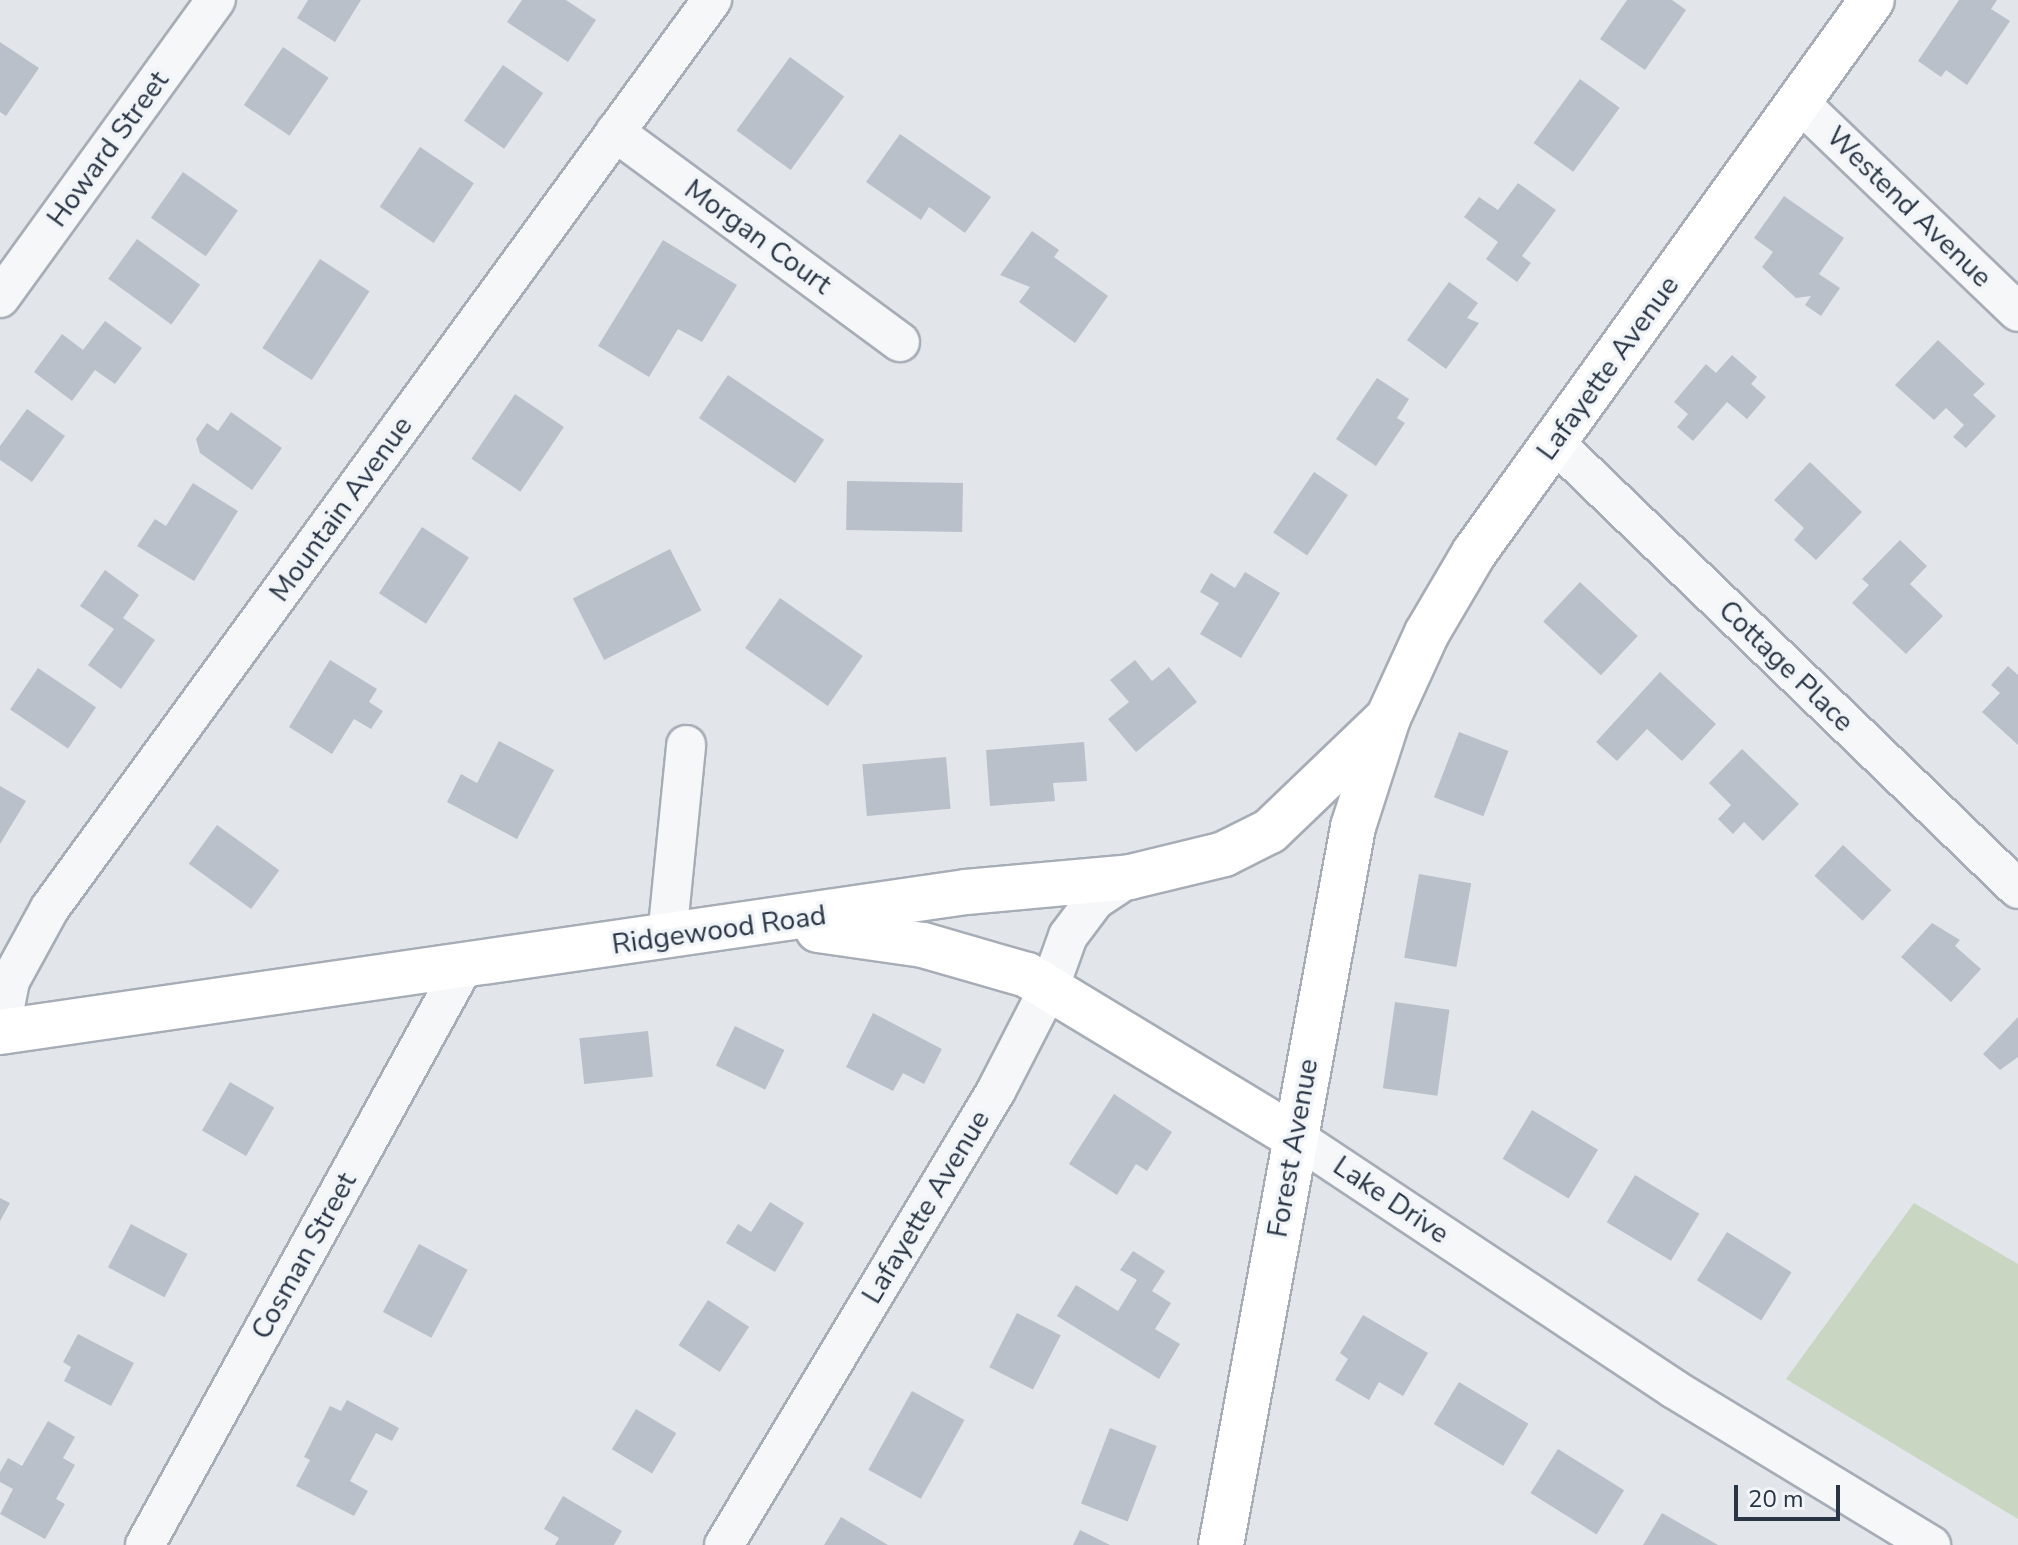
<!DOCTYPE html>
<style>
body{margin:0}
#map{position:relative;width:2018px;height:1545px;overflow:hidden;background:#e2e6eb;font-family:"Nunito Sans",sans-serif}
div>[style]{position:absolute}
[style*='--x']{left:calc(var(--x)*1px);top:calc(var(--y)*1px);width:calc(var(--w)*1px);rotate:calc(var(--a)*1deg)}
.green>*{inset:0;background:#c9d6c2}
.building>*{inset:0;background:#b9c0ca;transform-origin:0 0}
.roads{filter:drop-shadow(2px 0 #a7adb6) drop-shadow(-2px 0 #a7adb6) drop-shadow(0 2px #a7adb6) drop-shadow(0 -2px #a7adb6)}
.minor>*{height:38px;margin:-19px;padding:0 19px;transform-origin:19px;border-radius:19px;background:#f5f7f9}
.secondary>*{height:44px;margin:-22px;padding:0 22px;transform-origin:22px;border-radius:22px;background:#fff}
.primary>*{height:44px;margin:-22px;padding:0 22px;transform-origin:22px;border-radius:22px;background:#fff}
span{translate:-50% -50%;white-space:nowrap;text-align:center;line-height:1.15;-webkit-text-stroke:7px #f2f5f8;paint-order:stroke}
.street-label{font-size:28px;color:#293545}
.scale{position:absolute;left:1734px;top:1485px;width:106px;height:36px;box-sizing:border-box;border:4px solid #293545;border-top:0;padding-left:10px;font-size:24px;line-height:28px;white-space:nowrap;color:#293545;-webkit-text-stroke:6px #f2f5f8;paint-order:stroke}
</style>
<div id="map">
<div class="green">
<div style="clip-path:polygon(1914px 1203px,2018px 1264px,2018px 1519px,1786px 1379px)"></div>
</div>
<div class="building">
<div style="clip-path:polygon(308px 0,361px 0,335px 42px,297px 18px)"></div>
<div style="clip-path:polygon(522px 0,566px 0,596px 20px,568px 62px,507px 22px)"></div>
<div style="clip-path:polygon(1627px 0,1672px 0,1686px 10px,1645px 70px,1600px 39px)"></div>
<div style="clip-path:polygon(1959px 0,1997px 0,1991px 9px,2010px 21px,1967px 85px,1946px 70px,1941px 77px,1918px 61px)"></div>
<div style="clip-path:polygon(0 42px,39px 68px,6px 116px,0 112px)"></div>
<div style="left:283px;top:47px;width:55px;height:70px;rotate:34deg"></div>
<div style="left:790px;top:57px;width:67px;height:91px;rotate:36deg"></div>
<div style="left:503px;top:65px;width:49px;height:68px;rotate:35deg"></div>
<div style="left:1580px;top:79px;width:49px;height:79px;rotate:36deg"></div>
<div style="clip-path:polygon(900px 134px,991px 197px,965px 233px,929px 207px,921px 220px,866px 182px)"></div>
<div style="left:420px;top:147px;width:65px;height:72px;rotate:34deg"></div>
<div style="left:183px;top:172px;width:67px;height:56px;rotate:35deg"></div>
<div style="clip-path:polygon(1518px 183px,1556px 210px,1522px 256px,1531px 263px,1517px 282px,1486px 259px,1498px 242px,1464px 217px,1479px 197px,1498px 210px)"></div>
<div style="clip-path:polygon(1784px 196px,1844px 238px,1819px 274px,1840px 288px,1821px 316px,1805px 305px,1811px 296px,1796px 298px,1762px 267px,1773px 252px,1754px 238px)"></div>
<div style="clip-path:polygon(1032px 231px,1059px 250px,1054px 257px,1108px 296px,1075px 343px,1019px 302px,1030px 287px,1000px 275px)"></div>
<div style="left:137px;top:239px;width:78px;height:49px;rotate:36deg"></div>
<div style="clip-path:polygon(663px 240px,737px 285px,702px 342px,678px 329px,649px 377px,598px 346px)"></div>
<div style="left:320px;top:259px;width:59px;height:106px;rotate:33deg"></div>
<div style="clip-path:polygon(1449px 282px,1478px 303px,1467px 318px,1479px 323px,1446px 369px,1407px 340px)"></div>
<div style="clip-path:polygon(105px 321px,142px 348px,115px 384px,95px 370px,72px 401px,34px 372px,62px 334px,83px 350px)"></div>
<div style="clip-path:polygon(1938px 340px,1985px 384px,1973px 395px,1996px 416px,1966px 448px,1953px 437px,1964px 425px,1946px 408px,1934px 420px,1895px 385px)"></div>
<div style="clip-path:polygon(1732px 355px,1757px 377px,1751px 384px,1766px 397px,1747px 419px,1727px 402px,1693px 441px,1677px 427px,1688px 414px,1674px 402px,1706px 364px,1716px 373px)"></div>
<div style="left:728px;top:375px;width:116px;height:52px;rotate:34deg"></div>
<div style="clip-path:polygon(1377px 378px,1409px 399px,1397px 418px,1405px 423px,1376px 466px,1336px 439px)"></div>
<div style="left:515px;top:394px;width:59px;height:78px;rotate:34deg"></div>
<div style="clip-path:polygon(27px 409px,65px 436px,32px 482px,0 460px,0 446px)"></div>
<div style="clip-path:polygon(231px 412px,282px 448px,252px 490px,200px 453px,196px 439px,207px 423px,218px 431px)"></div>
<div style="clip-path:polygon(1810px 462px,1862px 512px,1816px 560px,1794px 540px,1804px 528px,1774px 500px)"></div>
<div style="left:1314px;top:472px;width:41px;height:73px;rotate:34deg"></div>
<div style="left:847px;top:481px;width:116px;height:49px;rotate:1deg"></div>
<div style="clip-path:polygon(193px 483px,238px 511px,194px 581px,137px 546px,155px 519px,166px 526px)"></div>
<div style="left:422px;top:527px;width:56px;height:79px;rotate:33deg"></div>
<div style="clip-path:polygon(1900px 540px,1927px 566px,1910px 584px,1943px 616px,1906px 654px,1852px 603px,1869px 585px,1862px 579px)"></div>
<div style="left:670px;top:549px;width:69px;height:109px;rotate:63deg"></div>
<div style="clip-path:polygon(105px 570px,139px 595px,123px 618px,155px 640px,121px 689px,88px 665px,114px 629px,80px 606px)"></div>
<div style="clip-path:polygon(1245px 572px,1280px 593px,1241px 658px,1200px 634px,1219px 603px,1200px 592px,1211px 573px,1235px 588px)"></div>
<div style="left:1580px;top:582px;width:79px;height:54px;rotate:43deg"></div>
<div style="left:780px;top:598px;width:101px;height:61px;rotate:35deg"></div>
<div style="clip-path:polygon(330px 660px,377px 689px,369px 702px,383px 711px,371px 729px,354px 719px,332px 754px,289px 727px)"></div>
<div style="clip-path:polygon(1135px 660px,1152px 681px,1169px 667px,1197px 702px,1136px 752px,1108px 719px,1129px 702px,1110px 680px)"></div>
<div style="clip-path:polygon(2008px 666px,2018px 675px,2018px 745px,1982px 712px,2000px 693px,1991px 685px)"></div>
<div style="left:38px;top:668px;width:70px;height:50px;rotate:34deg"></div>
<div style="clip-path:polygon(1660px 672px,1716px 724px,1682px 761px,1647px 729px,1617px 761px,1596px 742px)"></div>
<div style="left:1459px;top:732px;width:53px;height:70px;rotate:21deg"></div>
<div style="clip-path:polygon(499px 741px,554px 770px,517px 839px,447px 802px,461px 774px,477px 783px)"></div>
<div style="clip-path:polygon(1084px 742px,1087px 781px,1053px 783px,1055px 801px,990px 806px,986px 750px)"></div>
<div style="clip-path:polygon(1742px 749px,1799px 804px,1763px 841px,1744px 822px,1733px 834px,1718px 819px,1731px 805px,1709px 783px)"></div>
<div style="left:946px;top:757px;width:52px;height:84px;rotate:85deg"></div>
<div style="clip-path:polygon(0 786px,26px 801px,0 844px)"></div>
<div style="left:217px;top:825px;width:77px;height:48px;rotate:36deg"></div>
<div style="left:1843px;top:845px;width:66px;height:42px;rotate:43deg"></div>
<div style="left:1419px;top:874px;width:53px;height:85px;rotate:10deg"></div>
<div style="clip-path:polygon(1932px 923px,1960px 940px,1955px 946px,1981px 969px,1951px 1002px,1901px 957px)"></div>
<div style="left:1395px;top:1002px;width:55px;height:87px;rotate:8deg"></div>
<div style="clip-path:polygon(873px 1013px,942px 1049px,924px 1084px,903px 1073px,893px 1091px,846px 1067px)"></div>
<div style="clip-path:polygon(2018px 1017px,2018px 1057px,2000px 1070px,1983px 1054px)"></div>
<div style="left:735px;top:1026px;width:55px;height:44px;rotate:26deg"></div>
<div style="left:648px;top:1031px;width:46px;height:69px;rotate:84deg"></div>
<div style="left:230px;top:1082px;width:51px;height:56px;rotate:30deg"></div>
<div style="clip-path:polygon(1114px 1094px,1172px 1132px,1147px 1171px,1136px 1164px,1117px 1195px,1069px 1164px)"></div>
<div style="left:1532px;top:1110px;width:77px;height:57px;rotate:31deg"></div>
<div style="left:1635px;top:1175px;width:75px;height:55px;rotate:31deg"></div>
<div style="clip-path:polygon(0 1198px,10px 1203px,0 1221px)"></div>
<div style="clip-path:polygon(770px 1202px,804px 1223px,775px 1272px,726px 1243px,738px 1224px,751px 1232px)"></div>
<div style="left:131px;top:1224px;width:64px;height:49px;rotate:28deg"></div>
<div style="left:1727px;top:1232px;width:76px;height:57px;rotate:32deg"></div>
<div style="left:419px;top:1244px;width:55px;height:77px;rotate:28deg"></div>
<div style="clip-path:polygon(1133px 1251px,1165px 1271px,1152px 1291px,1171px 1303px,1155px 1329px,1180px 1344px,1159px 1379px,1057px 1316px,1076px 1285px,1118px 1311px,1137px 1280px,1120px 1270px)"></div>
<div style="left:708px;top:1300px;width:49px;height:54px;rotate:33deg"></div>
<div style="left:1017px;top:1313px;width:49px;height:61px;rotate:27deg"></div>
<div style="clip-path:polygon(1363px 1315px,1428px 1353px,1403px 1396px,1379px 1382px,1369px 1400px,1335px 1380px,1348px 1359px,1340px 1353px)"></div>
<div style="clip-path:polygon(78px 1334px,134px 1363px,111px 1406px,64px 1381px,71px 1367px,63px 1362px)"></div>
<div style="left:1459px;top:1382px;width:81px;height:49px;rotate:31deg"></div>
<div style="left:912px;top:1391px;width:60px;height:90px;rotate:29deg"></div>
<div style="clip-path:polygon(347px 1400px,399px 1428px,392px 1441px,376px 1433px,350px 1481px,368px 1491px,354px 1516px,296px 1486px,310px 1460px,304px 1457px,330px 1406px,341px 1411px)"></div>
<div style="left:636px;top:1409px;width:47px;height:47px;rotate:31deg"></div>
<div style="clip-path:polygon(48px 1421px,75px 1437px,63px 1458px,75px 1465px,56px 1499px,65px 1504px,45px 1539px,0 1514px,13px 1489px,0 1482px,0 1472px,8px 1458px,22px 1466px)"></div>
<div style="left:1110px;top:1428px;width:50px;height:81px;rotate:21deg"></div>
<div style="left:1558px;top:1449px;width:78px;height:52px;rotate:32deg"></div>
<div style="clip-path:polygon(563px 1496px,622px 1531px,614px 1545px,555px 1545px,559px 1538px,544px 1529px)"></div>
<div style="clip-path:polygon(1662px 1513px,1718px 1545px,1643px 1545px)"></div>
<div style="clip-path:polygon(841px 1517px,888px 1545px,824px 1545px)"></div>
<div style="clip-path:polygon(1080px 1530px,1110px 1545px,1073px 1545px)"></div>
</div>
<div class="roads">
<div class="minor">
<div style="--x:1799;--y:102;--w:303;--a:43.8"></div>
<div style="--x:615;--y:132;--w:354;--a:36.4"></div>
<div style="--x:0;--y:298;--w:368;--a:-54.1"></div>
<div style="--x:1554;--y:442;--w:644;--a:43.93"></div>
<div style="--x:667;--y:937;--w:193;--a:-84.3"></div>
<div style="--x:0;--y:1032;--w:52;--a:-78.9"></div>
<div style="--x:10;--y:981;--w:83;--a:-61.3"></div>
<div style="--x:50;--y:908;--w:1124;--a:-53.91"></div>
<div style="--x:1295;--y:1137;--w:455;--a:33.6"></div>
<div style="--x:1674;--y:1389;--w:301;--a:31.3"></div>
<div style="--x:145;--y:1545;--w:660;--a:-61.18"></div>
<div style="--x:724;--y:1545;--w:529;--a:-59.07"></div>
<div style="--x:996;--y:1091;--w:118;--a:-62.8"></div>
<div style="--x:1050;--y:986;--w:53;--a:-70.2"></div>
<div style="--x:1068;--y:936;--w:45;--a:-53.1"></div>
<div style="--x:1095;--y:900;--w:42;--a:-33.3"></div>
</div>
<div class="secondary">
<div style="--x:818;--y:930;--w:106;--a:8.1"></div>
<div style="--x:923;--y:945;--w:108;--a:16.1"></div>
<div style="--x:1027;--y:975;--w:313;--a:31.2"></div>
<div style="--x:0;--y:1032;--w:976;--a:-8.25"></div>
<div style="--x:966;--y:892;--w:165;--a:-5.2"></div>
<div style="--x:1130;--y:877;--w:97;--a:-13.7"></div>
<div style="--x:1224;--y:854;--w:51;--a:-26.6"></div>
<div style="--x:1270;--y:831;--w:163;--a:-43.8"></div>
</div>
<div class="primary">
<div style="--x:1221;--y:1545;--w:730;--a:-79.58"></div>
<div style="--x:1353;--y:827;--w:114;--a:-72.2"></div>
<div style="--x:1388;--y:718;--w:94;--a:-65.4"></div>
<div style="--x:1427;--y:633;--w:93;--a:-59.6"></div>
<div style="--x:1474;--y:553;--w:681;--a:-54.26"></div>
</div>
</div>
<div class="street-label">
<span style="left:108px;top:149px;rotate:-54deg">Howard Street</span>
<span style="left:1909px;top:207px;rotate:44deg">Westend Avenue</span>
<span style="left:758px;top:237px;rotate:36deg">Morgan Court</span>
<span style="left:1608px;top:368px;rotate:-54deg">Lafayette Avenue</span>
<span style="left:341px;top:509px;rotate:-54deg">Mountain Avenue</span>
<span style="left:1786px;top:666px;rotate:44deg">Cottage Place</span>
<span style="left:719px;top:930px;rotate:-8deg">Ridgewood Road</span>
<span style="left:1293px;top:1148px;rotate:-80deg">Forest Avenue</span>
<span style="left:1391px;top:1200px;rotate:34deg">Lake Drive</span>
<span style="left:926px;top:1207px;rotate:-59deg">Lafayette Avenue</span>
<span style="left:304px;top:1256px;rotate:-61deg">Cosman Street</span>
</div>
<div class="scale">20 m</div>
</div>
